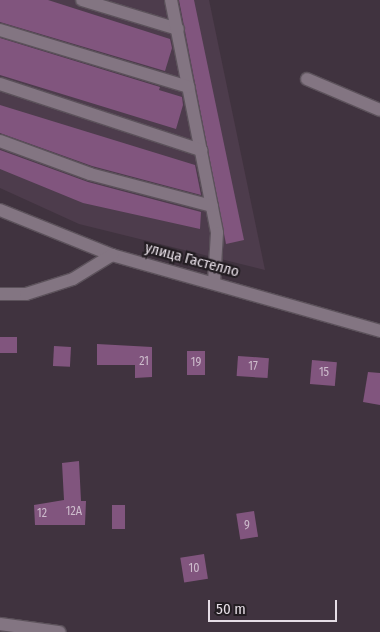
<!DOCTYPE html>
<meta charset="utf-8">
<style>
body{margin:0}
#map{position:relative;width:380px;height:632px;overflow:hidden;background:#40333f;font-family:"Fira Sans Condensed",sans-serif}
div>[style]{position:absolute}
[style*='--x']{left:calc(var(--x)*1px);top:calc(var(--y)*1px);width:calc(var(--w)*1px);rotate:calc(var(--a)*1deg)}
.built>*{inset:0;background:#4d3c4c}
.building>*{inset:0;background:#81557e;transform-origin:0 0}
.roads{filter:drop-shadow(1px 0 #5c525b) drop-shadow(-1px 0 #5c525b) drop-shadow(0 1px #5c525b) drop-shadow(0 -1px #5c525b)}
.minor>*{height:12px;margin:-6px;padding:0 6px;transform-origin:6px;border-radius:6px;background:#837582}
span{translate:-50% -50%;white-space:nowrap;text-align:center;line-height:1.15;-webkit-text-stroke:4.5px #231d22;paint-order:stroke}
.number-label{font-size:12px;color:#cdbccc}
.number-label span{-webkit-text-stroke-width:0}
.street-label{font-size:15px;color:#e6dee6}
.scale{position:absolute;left:208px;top:600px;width:129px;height:22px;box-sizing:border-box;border:2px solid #e6dee6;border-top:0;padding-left:6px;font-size:15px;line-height:18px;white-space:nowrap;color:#e6dee6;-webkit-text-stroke:4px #231d22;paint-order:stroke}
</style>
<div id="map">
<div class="built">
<div style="clip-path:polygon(0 0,209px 0,265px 270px,79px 224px,0 188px)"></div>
</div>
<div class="building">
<div style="clip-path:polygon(0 0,48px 0,170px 39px,172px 48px,165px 71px,0 22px)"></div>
<div style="clip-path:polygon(179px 0,194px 0,244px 240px,226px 244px)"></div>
<div style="clip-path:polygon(0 38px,160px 87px,159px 90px,182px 97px,183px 105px,176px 129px,0 75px)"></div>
<div style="clip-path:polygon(0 105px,195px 165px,201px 195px,92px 166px,0 133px)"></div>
<div style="clip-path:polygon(0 150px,88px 182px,201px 212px,200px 229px,83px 203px,0 169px)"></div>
<div style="left:0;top:337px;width:17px;height:16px"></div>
<div style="clip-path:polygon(97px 344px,152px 347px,152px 377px,135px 378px,135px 365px,97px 365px)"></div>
<div style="left:54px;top:346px;width:17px;height:20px;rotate:3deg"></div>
<div style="left:187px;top:351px;width:18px;height:24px"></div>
<div style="left:238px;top:356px;width:31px;height:20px;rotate:4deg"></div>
<div style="left:312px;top:360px;width:25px;height:24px;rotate:5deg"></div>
<div style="clip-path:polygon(368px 372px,380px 373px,380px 405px,363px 402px)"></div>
<div style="clip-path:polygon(79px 461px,81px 501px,86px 501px,85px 525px,35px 525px,34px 505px,64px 500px,62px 463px)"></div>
<div style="left:112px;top:505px;width:13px;height:24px"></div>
<div style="left:254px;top:511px;width:26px;height:18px;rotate:81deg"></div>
<div style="left:204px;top:554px;width:25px;height:24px;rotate:81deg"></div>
</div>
<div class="roads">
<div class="minor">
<div style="--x:82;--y:0;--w:100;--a:16.8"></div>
<div style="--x:171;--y:0;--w:237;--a:78.8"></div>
<div style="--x:217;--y:233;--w:49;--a:93.5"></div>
<div style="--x:0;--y:30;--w:197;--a:16.8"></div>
<div style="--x:307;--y:79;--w:79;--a:23"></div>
<div style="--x:0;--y:84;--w:212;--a:18.2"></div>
<div style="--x:0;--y:141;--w:96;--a:20.1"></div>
<div style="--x:90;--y:174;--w:126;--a:14.7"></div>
<div style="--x:0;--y:210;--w:121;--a:21.9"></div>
<div style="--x:112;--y:255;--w:279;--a:15.8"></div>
<div style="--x:0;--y:294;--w:26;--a:0"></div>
<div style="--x:26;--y:294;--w:49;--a:-17.7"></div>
<div style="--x:73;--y:279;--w:46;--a:-31.6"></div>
<div style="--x:0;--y:624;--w:60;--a:7.7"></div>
</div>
</div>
<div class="number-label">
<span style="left:144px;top:362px">21</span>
<span style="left:196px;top:363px">19</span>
<span style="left:253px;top:367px">17</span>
<span style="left:324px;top:373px">15</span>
<span style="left:74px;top:512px">12А</span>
<span style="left:42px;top:514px">12</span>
<span style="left:247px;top:526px">9</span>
<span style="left:194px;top:569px">10</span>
</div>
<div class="street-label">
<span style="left:192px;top:260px;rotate:15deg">улица Гастелло</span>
</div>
<div class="scale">50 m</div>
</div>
